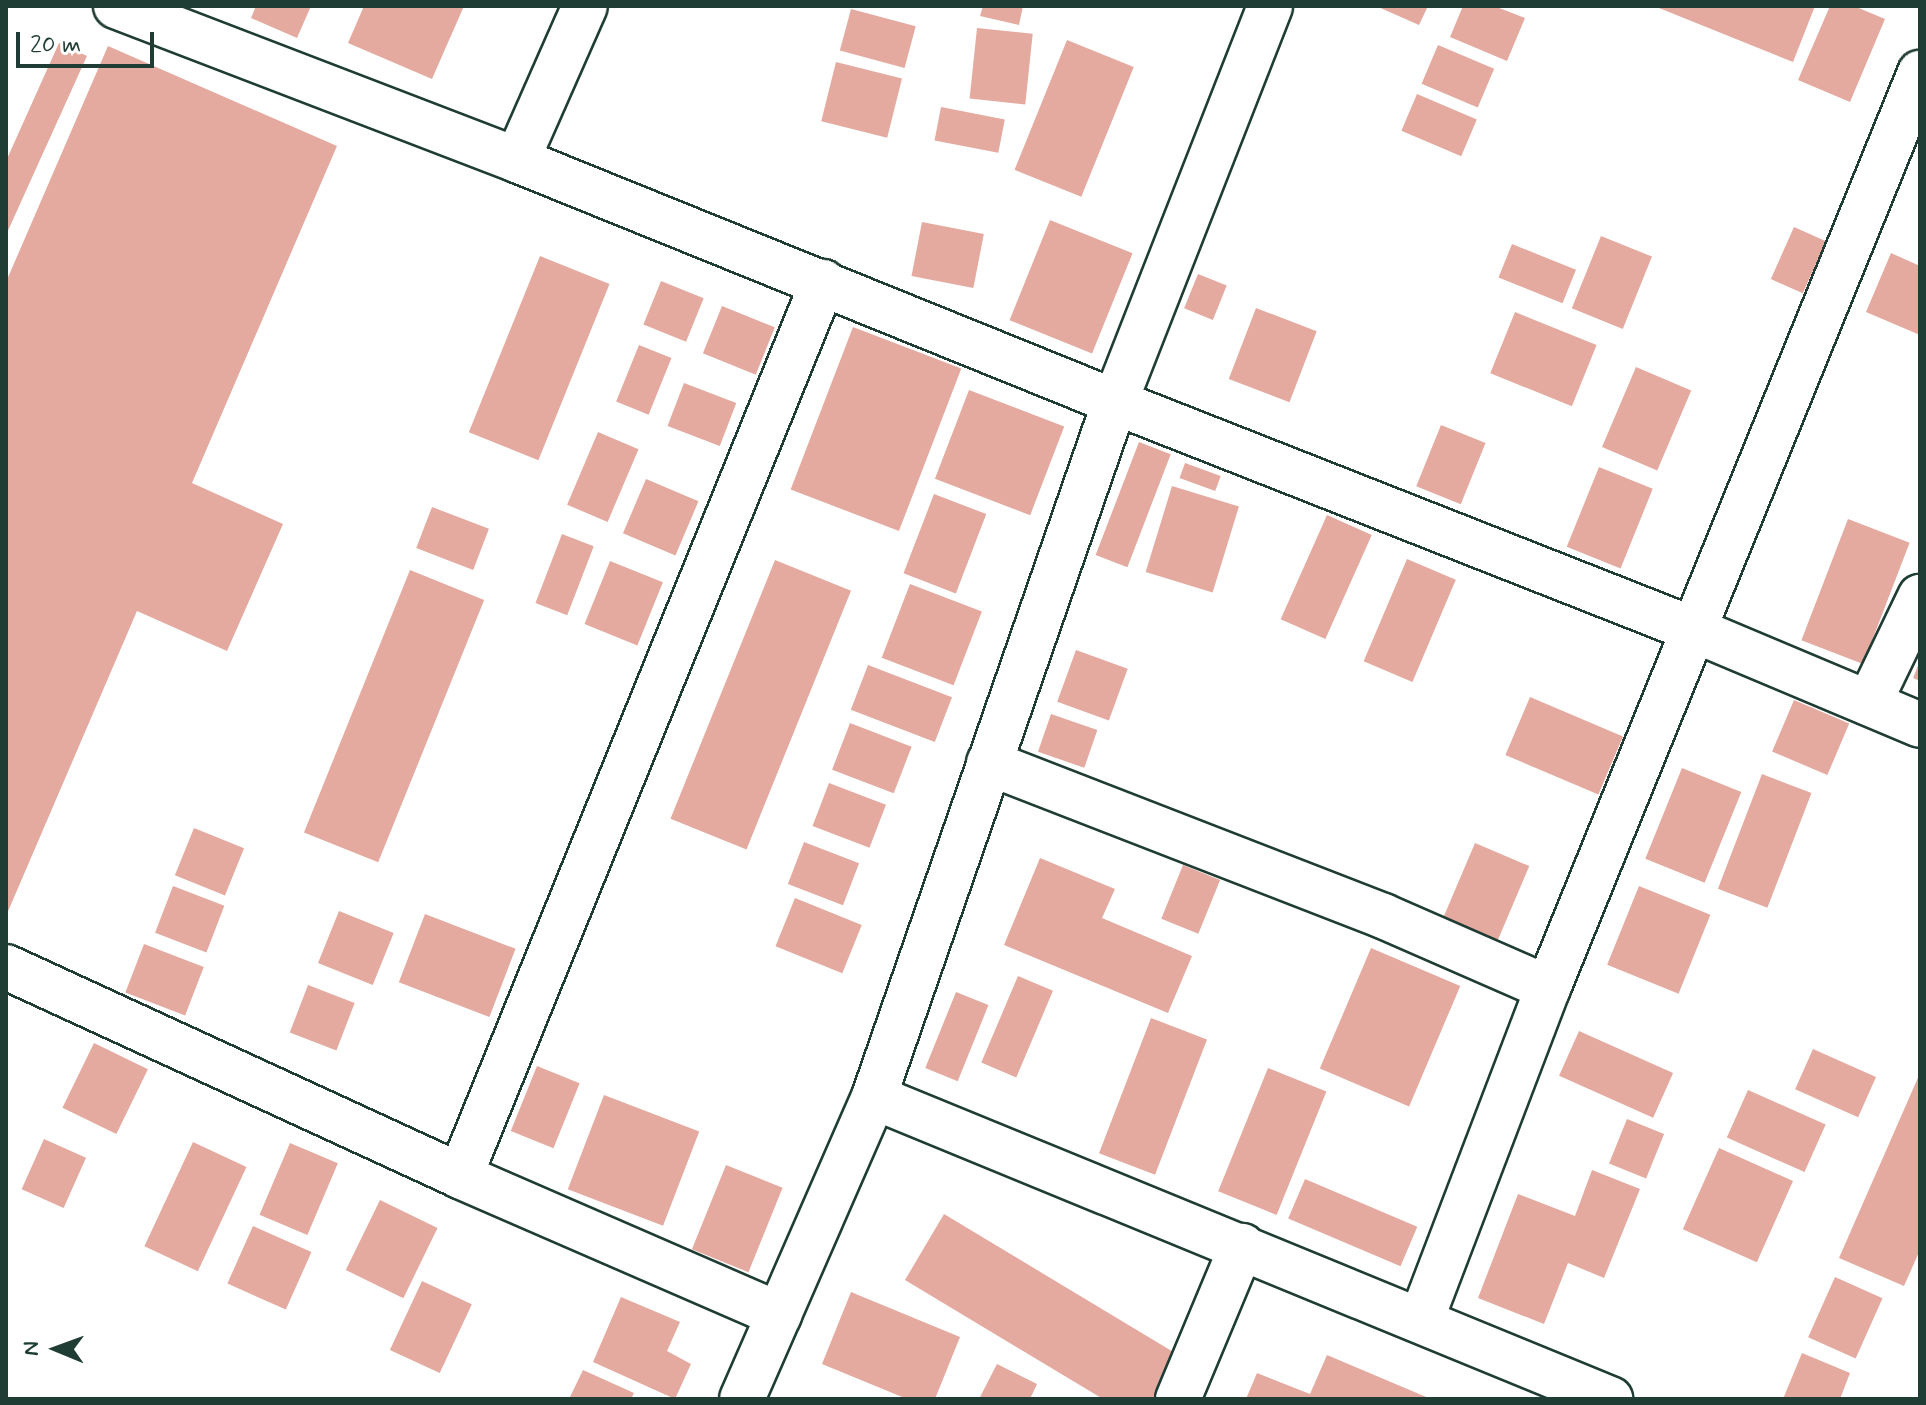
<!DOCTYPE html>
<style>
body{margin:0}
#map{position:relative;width:1926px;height:1405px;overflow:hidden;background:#fff;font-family:Mynerve,sans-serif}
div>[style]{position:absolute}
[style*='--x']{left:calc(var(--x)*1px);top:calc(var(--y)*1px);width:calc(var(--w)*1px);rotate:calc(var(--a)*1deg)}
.building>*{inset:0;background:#e4aaa0;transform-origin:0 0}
.roads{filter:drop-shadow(2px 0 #1f3d34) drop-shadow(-2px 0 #1f3d34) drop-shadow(0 2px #1f3d34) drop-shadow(0 -2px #1f3d34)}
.minor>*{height:44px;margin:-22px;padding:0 22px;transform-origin:22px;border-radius:22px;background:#fff}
span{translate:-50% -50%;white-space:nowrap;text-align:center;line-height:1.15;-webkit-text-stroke:8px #fff;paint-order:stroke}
.frame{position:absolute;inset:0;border:8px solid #1f3d34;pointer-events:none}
.north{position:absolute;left:16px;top:1309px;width:80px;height:80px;-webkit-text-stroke:6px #fff;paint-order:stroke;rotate:271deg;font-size:22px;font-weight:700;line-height:32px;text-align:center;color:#1f3d34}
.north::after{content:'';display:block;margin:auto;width:28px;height:36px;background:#1f3d34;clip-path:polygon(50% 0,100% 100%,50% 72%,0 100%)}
.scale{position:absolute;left:16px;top:32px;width:138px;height:36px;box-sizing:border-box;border:4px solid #1f3d34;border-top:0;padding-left:10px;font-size:24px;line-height:28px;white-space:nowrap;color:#1f3d34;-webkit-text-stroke:6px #fff;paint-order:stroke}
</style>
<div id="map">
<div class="building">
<div style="clip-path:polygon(256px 6px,311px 6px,297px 38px,251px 18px)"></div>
<div style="clip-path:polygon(364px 6px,464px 6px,432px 79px,348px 43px)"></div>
<div style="clip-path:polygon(983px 6px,1023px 6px,1019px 25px,980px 16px)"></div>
<div style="clip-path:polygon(1376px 6px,1428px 6px,1419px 25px)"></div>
<div style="clip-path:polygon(1463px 6px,1494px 6px,1525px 18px,1507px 61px,1450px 37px)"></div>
<div style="clip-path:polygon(1654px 6px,1815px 6px,1793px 62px)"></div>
<div style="clip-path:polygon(1830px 6px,1854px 6px,1885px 19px,1850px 102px,1798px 80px)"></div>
<div style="left:851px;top:9px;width:67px;height:43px;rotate:15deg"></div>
<div style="left:977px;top:28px;width:56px;height:71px;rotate:6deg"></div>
<div style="left:1067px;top:40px;width:72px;height:140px;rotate:22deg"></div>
<div style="clip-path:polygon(59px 43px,87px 56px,6px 235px,6px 161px)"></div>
<div style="left:1438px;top:45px;width:61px;height:42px;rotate:23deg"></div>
<div style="clip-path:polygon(108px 46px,337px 146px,192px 483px,283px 524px,227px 651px,137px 611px,6px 916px,6px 282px)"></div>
<div style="left:836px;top:62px;width:68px;height:61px;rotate:14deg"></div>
<div style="left:1417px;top:94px;width:65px;height:40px;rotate:23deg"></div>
<div style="left:941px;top:107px;width:65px;height:34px;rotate:11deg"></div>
<div style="left:1050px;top:220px;width:89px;height:108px;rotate:22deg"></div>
<div style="left:922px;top:222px;width:63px;height:55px;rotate:11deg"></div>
<div style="left:1794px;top:227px;width:35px;height:57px;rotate:24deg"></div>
<div style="left:1601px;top:236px;width:55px;height:78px;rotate:22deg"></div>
<div style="left:1512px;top:244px;width:69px;height:36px;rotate:22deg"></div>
<div style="clip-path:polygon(1891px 253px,1920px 266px,1920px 335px,1866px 312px)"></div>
<div style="left:540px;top:256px;width:75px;height:190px;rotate:22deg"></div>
<div style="left:1198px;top:274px;width:31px;height:37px;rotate:22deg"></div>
<div style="left:661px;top:281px;width:46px;height:47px;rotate:22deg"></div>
<div style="left:722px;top:306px;width:57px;height:51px;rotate:22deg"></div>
<div style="left:1256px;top:308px;width:65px;height:76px;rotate:21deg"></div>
<div style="left:1515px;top:312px;width:88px;height:66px;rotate:22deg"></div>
<div style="left:853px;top:327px;width:116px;height:174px;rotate:21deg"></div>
<div style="left:639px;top:345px;width:35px;height:61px;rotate:22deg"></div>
<div style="left:1636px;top:367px;width:60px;height:87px;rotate:23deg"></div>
<div style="left:684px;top:383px;width:56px;height:46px;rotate:21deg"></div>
<div style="left:969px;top:390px;width:102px;height:95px;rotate:21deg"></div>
<div style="left:1441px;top:425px;width:48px;height:66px;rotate:22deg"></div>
<div style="left:598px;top:432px;width:44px;height:79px;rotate:23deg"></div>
<div style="left:1139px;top:442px;width:34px;height:121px;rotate:21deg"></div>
<div style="left:1185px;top:463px;width:38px;height:16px;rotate:20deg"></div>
<div style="left:1599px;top:467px;width:58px;height:86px;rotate:22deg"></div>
<div style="left:646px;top:479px;width:57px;height:59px;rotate:23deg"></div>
<div style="left:1172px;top:486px;width:70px;height:90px;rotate:17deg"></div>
<div style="left:934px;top:494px;width:56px;height:85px;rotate:21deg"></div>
<div style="left:432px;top:507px;width:61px;height:44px;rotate:21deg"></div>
<div style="left:1327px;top:515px;width:49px;height:114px;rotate:24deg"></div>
<div style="left:1848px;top:519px;width:66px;height:130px;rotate:21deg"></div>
<div style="left:562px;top:534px;width:34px;height:74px;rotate:21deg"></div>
<div style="left:1407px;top:559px;width:53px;height:111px;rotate:23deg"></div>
<div style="left:775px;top:560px;width:82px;height:279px;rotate:22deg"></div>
<div style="left:610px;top:561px;width:57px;height:68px;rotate:22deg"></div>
<div style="left:410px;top:570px;width:80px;height:283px;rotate:22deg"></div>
<div style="left:910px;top:584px;width:77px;height:79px;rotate:21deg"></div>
<div style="left:1076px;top:650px;width:55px;height:55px;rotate:20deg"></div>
<div style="clip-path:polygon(1920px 661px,1920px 681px,1913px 678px)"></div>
<div style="left:868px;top:665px;width:90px;height:48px;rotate:21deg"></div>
<div style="left:1530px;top:697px;width:101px;height:63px;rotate:23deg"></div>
<div style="left:1794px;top:700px;width:60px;height:56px;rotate:23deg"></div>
<div style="left:1051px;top:714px;width:49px;height:40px;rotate:19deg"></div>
<div style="left:850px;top:723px;width:66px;height:50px;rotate:21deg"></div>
<div style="left:1682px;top:768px;width:64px;height:98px;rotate:22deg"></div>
<div style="left:1762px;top:774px;width:53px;height:123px;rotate:21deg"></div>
<div style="left:829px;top:783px;width:61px;height:46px;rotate:21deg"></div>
<div style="left:194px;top:828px;width:54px;height:51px;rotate:22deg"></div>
<div style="left:804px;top:842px;width:59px;height:45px;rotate:21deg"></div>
<div style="left:1475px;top:843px;width:59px;height:81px;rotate:23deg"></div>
<div style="clip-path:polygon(1040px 858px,1115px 889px,1102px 918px,1192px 956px,1168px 1013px,1004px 945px)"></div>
<div style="left:1183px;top:865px;width:40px;height:58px;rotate:22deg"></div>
<div style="left:173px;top:886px;width:55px;height:50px;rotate:21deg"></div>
<div style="left:1639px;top:886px;width:77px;height:85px;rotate:22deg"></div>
<div style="left:795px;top:898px;width:72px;height:52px;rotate:22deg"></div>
<div style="left:339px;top:911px;width:59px;height:56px;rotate:22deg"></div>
<div style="left:425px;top:914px;width:97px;height:73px;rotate:21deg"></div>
<div style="left:144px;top:944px;width:64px;height:52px;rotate:21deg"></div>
<div style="left:1371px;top:948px;width:97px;height:131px;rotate:23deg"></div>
<div style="left:1018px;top:976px;width:38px;height:94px;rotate:23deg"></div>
<div style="left:308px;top:985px;width:50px;height:51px;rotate:21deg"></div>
<div style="left:956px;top:992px;width:35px;height:82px;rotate:22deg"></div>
<div style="left:1151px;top:1018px;width:60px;height:145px;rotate:21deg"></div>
<div style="left:1579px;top:1031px;width:103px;height:49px;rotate:24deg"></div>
<div style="left:94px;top:1043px;width:60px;height:72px;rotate:26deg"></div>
<div style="left:1813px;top:1049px;width:69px;height:44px;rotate:24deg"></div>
<div style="left:537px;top:1066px;width:46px;height:70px;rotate:22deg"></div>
<div style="left:1268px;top:1068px;width:63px;height:133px;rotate:22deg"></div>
<div style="clip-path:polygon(1920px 1073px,1920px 1250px,1904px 1286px,1839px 1258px)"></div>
<div style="left:1748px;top:1090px;width:85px;height:52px;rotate:24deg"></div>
<div style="left:604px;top:1095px;width:102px;height:101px;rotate:21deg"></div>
<div style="left:1627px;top:1119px;width:40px;height:48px;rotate:22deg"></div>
<div style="left:44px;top:1139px;width:46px;height:55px;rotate:24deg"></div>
<div style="left:193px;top:1142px;width:59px;height:115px;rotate:25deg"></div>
<div style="left:290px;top:1143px;width:52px;height:78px;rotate:23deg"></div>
<div style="left:1719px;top:1148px;width:81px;height:89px;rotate:24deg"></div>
<div style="left:726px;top:1165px;width:61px;height:91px;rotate:22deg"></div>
<div style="clip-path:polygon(1592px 1170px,1640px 1189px,1604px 1278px,1568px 1263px,1544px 1324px,1478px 1298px,1518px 1194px,1575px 1216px)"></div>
<div style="left:1305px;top:1179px;width:122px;height:43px;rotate:23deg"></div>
<div style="left:380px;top:1200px;width:64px;height:78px;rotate:26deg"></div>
<div style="clip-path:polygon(944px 1214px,1185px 1359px,1161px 1399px,1103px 1399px,905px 1280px)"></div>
<div style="left:253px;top:1226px;width:64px;height:63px;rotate:24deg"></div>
<div style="left:1835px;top:1277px;width:52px;height:66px;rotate:24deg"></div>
<div style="left:422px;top:1281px;width:55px;height:76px;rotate:25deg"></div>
<div style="clip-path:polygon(851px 1292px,960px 1337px,935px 1399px,907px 1399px,822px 1364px)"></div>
<div style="clip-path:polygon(621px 1297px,680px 1322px,667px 1351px,691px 1364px,675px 1399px,593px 1362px)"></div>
<div style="clip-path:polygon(1802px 1353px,1850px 1373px,1840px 1399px,1783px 1399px)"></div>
<div style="clip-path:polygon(1327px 1355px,1431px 1399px,1246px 1399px,1257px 1373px,1310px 1394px)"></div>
<div style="clip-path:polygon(997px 1364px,1037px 1384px,1030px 1399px,979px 1399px)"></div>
<div style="clip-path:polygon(583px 1370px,634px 1393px,631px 1399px,569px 1399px)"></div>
</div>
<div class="roads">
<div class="minor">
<div style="--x:116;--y:6;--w:430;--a:21"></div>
<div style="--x:517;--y:160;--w:645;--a:22.03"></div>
<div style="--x:1115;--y:402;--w:620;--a:21.48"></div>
<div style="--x:1692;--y:629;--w:247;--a:22.8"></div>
<div style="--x:517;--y:160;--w:168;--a:-66.2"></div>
<div style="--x:1869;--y:703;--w:118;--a:-64.3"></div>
<div style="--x:989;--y:763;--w:423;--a:21.2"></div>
<div style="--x:1383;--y:916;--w:180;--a:23.6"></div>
<div style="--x:6;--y:967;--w:500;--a:24.7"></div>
<div style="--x:460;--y:1176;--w:348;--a:23.5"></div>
<div style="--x:874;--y:1097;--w:796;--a:22.31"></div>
<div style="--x:460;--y:1176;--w:965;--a:-67.9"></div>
<div style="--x:1421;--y:1320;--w:355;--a:-69.1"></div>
<div style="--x:1548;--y:988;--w:988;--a:-67.88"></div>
<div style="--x:742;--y:1399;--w:330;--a:-66.4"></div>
<div style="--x:874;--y:1097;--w:736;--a:-70.88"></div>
<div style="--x:1115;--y:402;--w:425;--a:-68.6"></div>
<div style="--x:1178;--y:1399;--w:166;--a:-67.3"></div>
</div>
</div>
<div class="frame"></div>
<div class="north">N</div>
<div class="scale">20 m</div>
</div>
